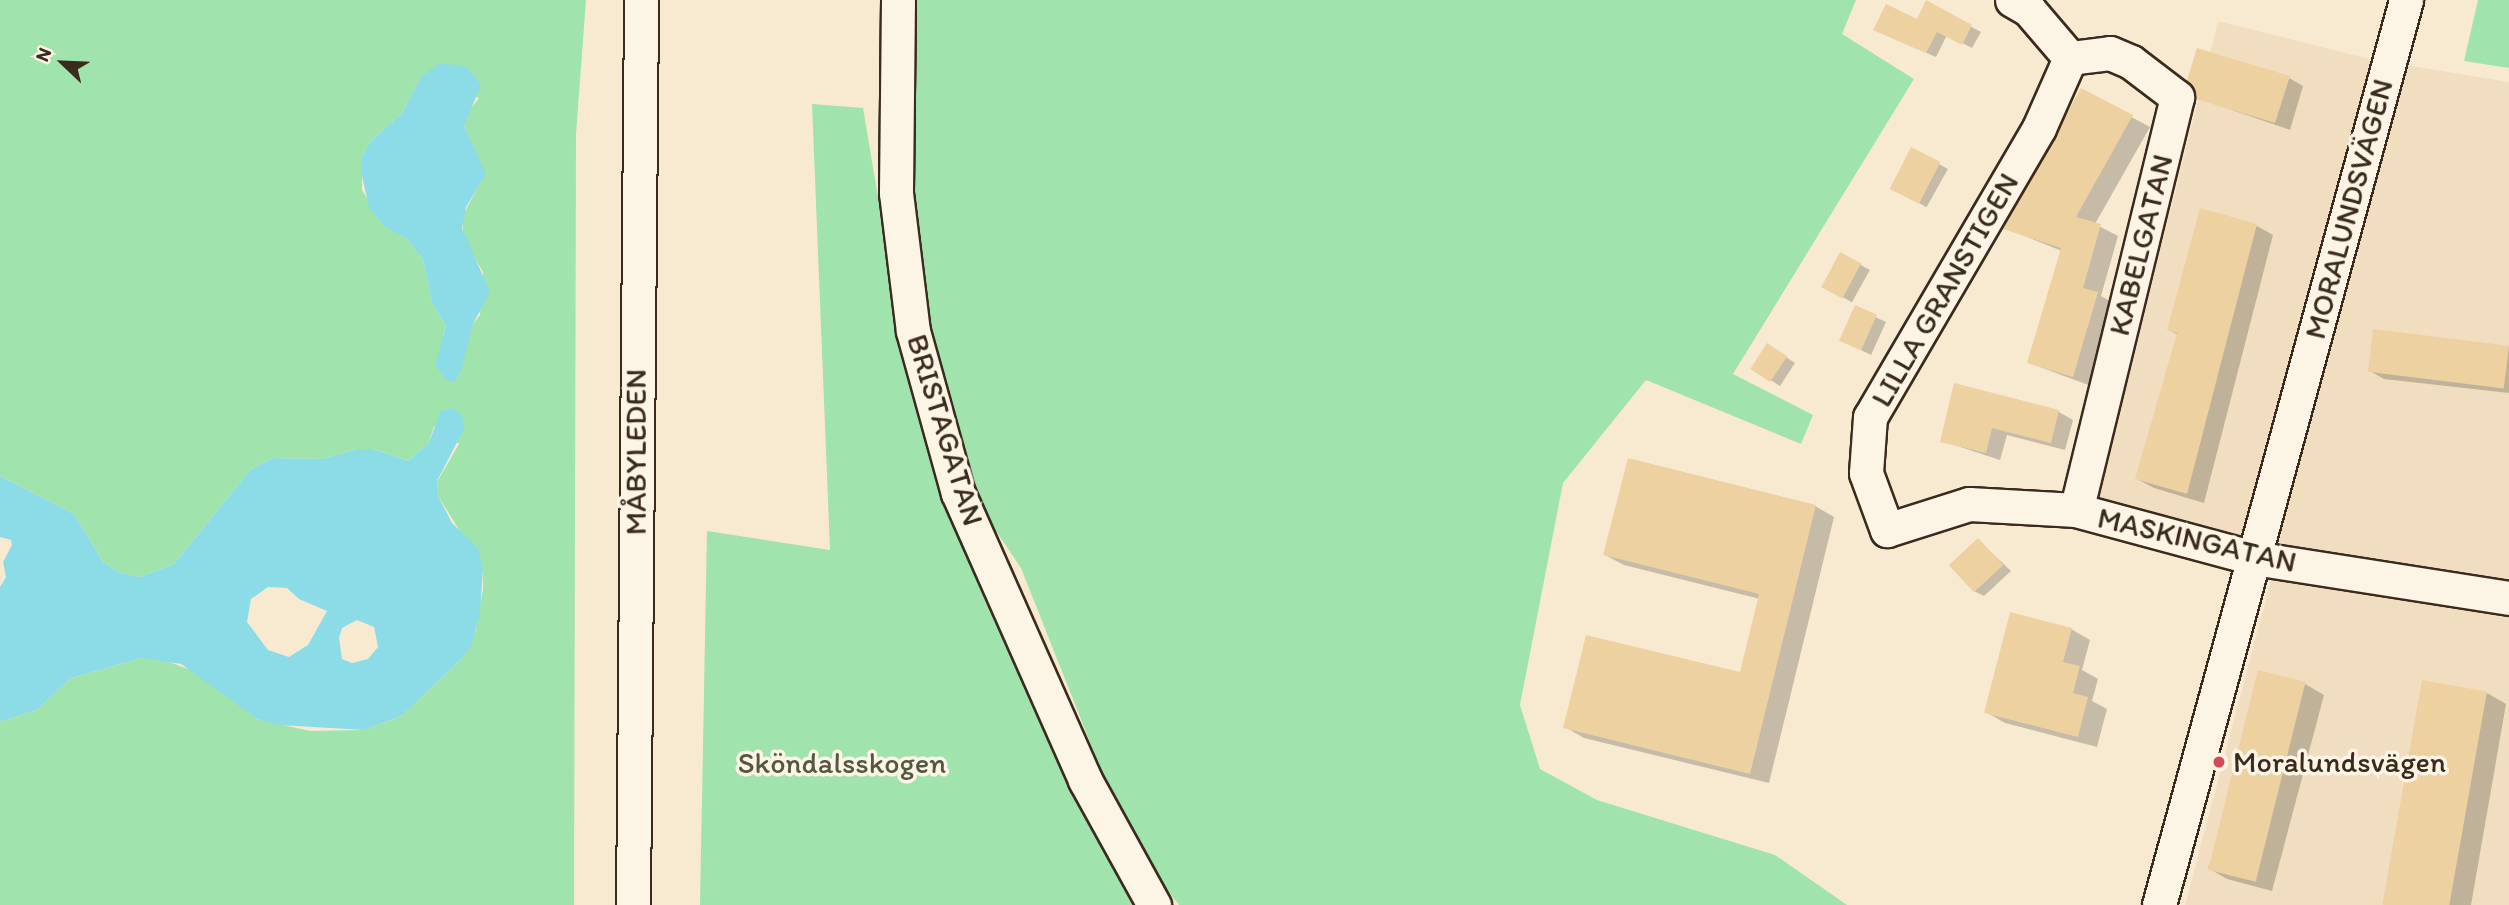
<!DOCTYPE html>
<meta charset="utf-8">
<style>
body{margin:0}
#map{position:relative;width:2509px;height:905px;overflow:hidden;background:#f8ead1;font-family:Itim,sans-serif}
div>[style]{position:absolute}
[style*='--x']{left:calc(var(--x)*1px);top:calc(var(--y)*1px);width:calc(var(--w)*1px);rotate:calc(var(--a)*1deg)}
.built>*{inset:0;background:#f1dec0}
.green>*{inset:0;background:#a1e3ad}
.water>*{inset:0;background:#8cdce7}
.shadow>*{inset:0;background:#0003;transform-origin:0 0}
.building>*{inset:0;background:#edd1a1;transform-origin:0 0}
.roads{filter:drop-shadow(2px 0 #3b2a1e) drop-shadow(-2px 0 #3b2a1e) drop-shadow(0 2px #3b2a1e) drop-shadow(0 -2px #3b2a1e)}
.minor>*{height:33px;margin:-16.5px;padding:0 16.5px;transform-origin:16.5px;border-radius:16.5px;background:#fcf5e5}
.dots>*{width:19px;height:19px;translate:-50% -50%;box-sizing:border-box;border:4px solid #fcf5e5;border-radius:50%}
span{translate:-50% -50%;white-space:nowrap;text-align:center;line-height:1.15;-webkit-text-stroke:7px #fcf5e5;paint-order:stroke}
.street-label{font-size:30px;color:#3b2a1e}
.poi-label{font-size:30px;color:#3b2a1e}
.left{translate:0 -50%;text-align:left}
.park-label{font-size:30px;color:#545842}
.north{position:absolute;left:28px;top:28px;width:70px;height:70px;-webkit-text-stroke:5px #fcf5e5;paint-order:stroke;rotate:293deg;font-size:19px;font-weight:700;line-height:28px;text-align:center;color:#3b2a1e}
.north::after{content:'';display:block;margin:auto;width:24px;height:32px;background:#3b2a1e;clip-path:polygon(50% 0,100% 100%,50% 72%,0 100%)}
</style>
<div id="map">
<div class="built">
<div style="clip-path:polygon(2218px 21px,2369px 59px,2509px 82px,2509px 580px,2249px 540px,2098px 498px)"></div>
<div style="clip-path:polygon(2271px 580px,2509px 617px,2509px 905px,2185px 905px)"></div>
</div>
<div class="green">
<div style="clip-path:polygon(evenodd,0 0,586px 0,576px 134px,574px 905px,0 905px,0 722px,37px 710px,71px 678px,142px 658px,162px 659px,198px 673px,257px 719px,310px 731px,364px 730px,402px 716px,461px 659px,476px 630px,483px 589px,483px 568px,438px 496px,437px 482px,459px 444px,434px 426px,429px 443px,408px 461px,373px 449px,358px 449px,322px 459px,274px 458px,251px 469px,174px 564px,140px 577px,118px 572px,103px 562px,74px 514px,0 476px,0 0,421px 77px,479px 98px,465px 116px,464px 126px,485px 174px,462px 217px,464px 239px,483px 272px,480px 315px,473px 324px,456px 380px,443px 336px,446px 326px,432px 303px,423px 259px,407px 239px,384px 225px,362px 190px,362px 156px,371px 141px,402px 113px,421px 77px)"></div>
<div style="clip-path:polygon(914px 0,1856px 0,1842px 34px,1914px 79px,1733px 374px,1813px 415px,1801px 444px,1646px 380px,1563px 483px,1520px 705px,1540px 769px,1597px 800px,1775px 855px,1847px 905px,1179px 905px,1128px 838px,1021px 568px,963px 482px,911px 286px)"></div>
<div style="clip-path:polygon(2478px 0,2509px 0,2509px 68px,2464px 61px)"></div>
<div style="clip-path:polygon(812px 104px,863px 108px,895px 298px,943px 489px,1027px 693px,1132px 905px,700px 905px,707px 531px,830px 550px)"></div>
</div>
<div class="water">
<div style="clip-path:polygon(440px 63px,467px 67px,481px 85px,464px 126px,486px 174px,466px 207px,462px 228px,490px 292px,473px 324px,461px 371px,456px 380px,448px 382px,435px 365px,446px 326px,432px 303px,423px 259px,407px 239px,384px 226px,369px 207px,361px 172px,362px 156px,371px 141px,402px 113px,421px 77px)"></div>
<div style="clip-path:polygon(evenodd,452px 408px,462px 415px,464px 429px,437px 481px,438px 496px,452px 523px,478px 548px,483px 568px,480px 614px,471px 646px,461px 659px,402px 716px,364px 730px,279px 725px,257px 719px,181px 664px,142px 658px,71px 678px,37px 710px,0 722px,0 587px,6px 577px,3px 562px,12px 545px,11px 540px,0 537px,0 476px,74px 514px,103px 562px,118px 572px,140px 577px,174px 564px,251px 469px,274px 458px,322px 459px,358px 449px,373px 449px,408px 461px,429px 443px,440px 412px,452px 408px,268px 587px,287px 588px,299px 599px,327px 611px,308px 645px,289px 657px,268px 650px,247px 622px,251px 599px,268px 587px,452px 408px,357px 620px,374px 627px,378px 647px,368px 659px,352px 663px,342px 659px,339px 638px,342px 628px,357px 620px)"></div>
</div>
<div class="shadow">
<div style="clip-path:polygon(1927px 3px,1981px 32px,1972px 48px,1947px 35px,1936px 57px,1885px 35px,1917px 21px)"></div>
<div style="clip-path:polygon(2289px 78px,2303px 86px,2290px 130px,2197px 98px)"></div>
<div style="clip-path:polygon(2081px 90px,2150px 127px,2095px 224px,2118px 236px,2101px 296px,2115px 304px,2091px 386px,2029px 363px,2062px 251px,2005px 228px)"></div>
<div style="left:1912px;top:149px;width:41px;height:44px;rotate:29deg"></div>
<div style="clip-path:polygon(2257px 226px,2273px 235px,2204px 503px,2154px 488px,2137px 479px,2178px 335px,2169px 330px)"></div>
<div style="left:1841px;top:254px;width:33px;height:37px;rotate:29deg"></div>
<div style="clip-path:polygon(1856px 308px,1886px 322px,1871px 355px,1851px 345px)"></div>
<div style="clip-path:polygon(2509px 347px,2509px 393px,2384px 379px,2370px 371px)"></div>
<div style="clip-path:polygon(1777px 351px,1795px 363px,1780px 386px,1753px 369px)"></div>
<div style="clip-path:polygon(1956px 385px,2059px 412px,2073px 420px,2065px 450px,2007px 435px,2000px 460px,1942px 441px)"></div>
<div style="clip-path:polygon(1815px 506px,1834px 517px,1769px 783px,1584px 738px,1565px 727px,1741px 674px,1760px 599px,1624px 565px,1605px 555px)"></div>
<div style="clip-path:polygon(1978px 540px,2011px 571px,1984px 596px,1974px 591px)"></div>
<div style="clip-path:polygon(2071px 629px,2090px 640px,2082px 670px,2098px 679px,2092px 701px,2107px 709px,2097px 747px,2005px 723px,1986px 712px)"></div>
<div style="clip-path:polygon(2305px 684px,2324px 695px,2272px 891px,2227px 879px,2208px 868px)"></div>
<div style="clip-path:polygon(2487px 693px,2506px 704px,2471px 905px,2385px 905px)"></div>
</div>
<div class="building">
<div style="clip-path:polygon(1926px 0,1972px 25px,1962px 45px,1937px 32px,1926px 53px,1873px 30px,1886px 4px,1917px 19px)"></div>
<div style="clip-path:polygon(2197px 48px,2290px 76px,2275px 123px,2196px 99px,2187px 80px)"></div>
<div style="clip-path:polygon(2081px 88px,2133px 115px,2076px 217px,2101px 224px,2083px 288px,2098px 292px,2073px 377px,2027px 363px,2061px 248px,2003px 229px)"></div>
<div style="left:1911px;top:147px;width:33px;height:47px;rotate:27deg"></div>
<div style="clip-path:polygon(2200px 208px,2257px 224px,2187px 494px,2135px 479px,2177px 333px,2167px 330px)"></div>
<div style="left:1840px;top:252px;width:24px;height:40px;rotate:28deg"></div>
<div style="left:1855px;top:305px;width:24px;height:39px;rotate:24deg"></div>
<div style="left:2373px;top:329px;width:137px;height:43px;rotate:7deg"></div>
<div style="left:1767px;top:343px;width:24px;height:31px;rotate:33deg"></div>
<div style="clip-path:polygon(1954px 383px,2059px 410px,2051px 443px,1992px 428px,1986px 453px,1940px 442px)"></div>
<div style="clip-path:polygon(1628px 458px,1816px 505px,1750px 774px,1563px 728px,1586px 635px,1740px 672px,1759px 594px,1603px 555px)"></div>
<div style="left:1978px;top:538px;width:37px;height:40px;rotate:47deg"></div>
<div style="clip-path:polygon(2010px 612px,2072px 628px,2063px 662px,2080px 666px,2073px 693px,2088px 697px,2078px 737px,1984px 713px)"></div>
<div style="left:2258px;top:670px;width:49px;height:206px;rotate:14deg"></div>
<div style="left:2422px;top:680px;width:66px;height:228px;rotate:10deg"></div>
</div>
<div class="roads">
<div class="minor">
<div style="--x:898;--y:0;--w:193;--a:90.6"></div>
<div style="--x:896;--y:193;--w:139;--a:83"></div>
<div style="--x:913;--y:331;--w:168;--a:74.5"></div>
<div style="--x:958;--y:493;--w:314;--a:66.1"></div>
<div style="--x:1085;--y:780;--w:143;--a:61.1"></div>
<div style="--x:2012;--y:0;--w:20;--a:30"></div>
<div style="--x:2029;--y:10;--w:63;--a:49.5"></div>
<div style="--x:2070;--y:58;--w:77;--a:113.9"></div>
<div style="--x:2039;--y:128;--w:335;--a:120.3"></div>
<div style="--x:1870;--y:417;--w:56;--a:94.1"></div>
<div style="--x:1866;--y:473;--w:61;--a:69.8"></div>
<div style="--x:1887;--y:530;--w:86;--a:-17.6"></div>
<div style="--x:1969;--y:504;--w:107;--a:3.2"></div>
<div style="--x:2076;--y:510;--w:184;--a:15.1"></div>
<div style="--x:2254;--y:558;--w:258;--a:8.9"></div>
<div style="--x:2070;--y:58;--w:40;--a:-7.1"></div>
<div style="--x:2110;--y:53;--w:23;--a:23"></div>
<div style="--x:2131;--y:62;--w:58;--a:37.3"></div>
<div style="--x:2177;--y:97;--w:425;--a:103.7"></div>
<div style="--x:633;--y:905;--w:905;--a:-89.49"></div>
<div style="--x:2159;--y:905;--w:938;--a:-74.73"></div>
</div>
</div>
<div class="dots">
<div style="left:2219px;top:762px;background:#d1495b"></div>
</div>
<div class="street-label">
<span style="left:2349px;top:209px;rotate:-75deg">MORALUNDSVÄGEN</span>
<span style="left:2141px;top:245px;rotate:-76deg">KABELGATAN</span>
<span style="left:1945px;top:290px;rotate:-60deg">LILLA GRANSTIGEN</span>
<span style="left:945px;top:430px;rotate:73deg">BRISTAGATAN</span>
<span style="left:636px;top:452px;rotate:-90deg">MÅBYLEDEN</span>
<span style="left:2197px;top:540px;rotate:13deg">MASKINGATAN</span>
</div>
<div class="poi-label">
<span class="left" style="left:2233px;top:762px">Moralundsvägen</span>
</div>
<div class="park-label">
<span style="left:842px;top:763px">Sköndalsskogen</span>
</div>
<div class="north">N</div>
</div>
